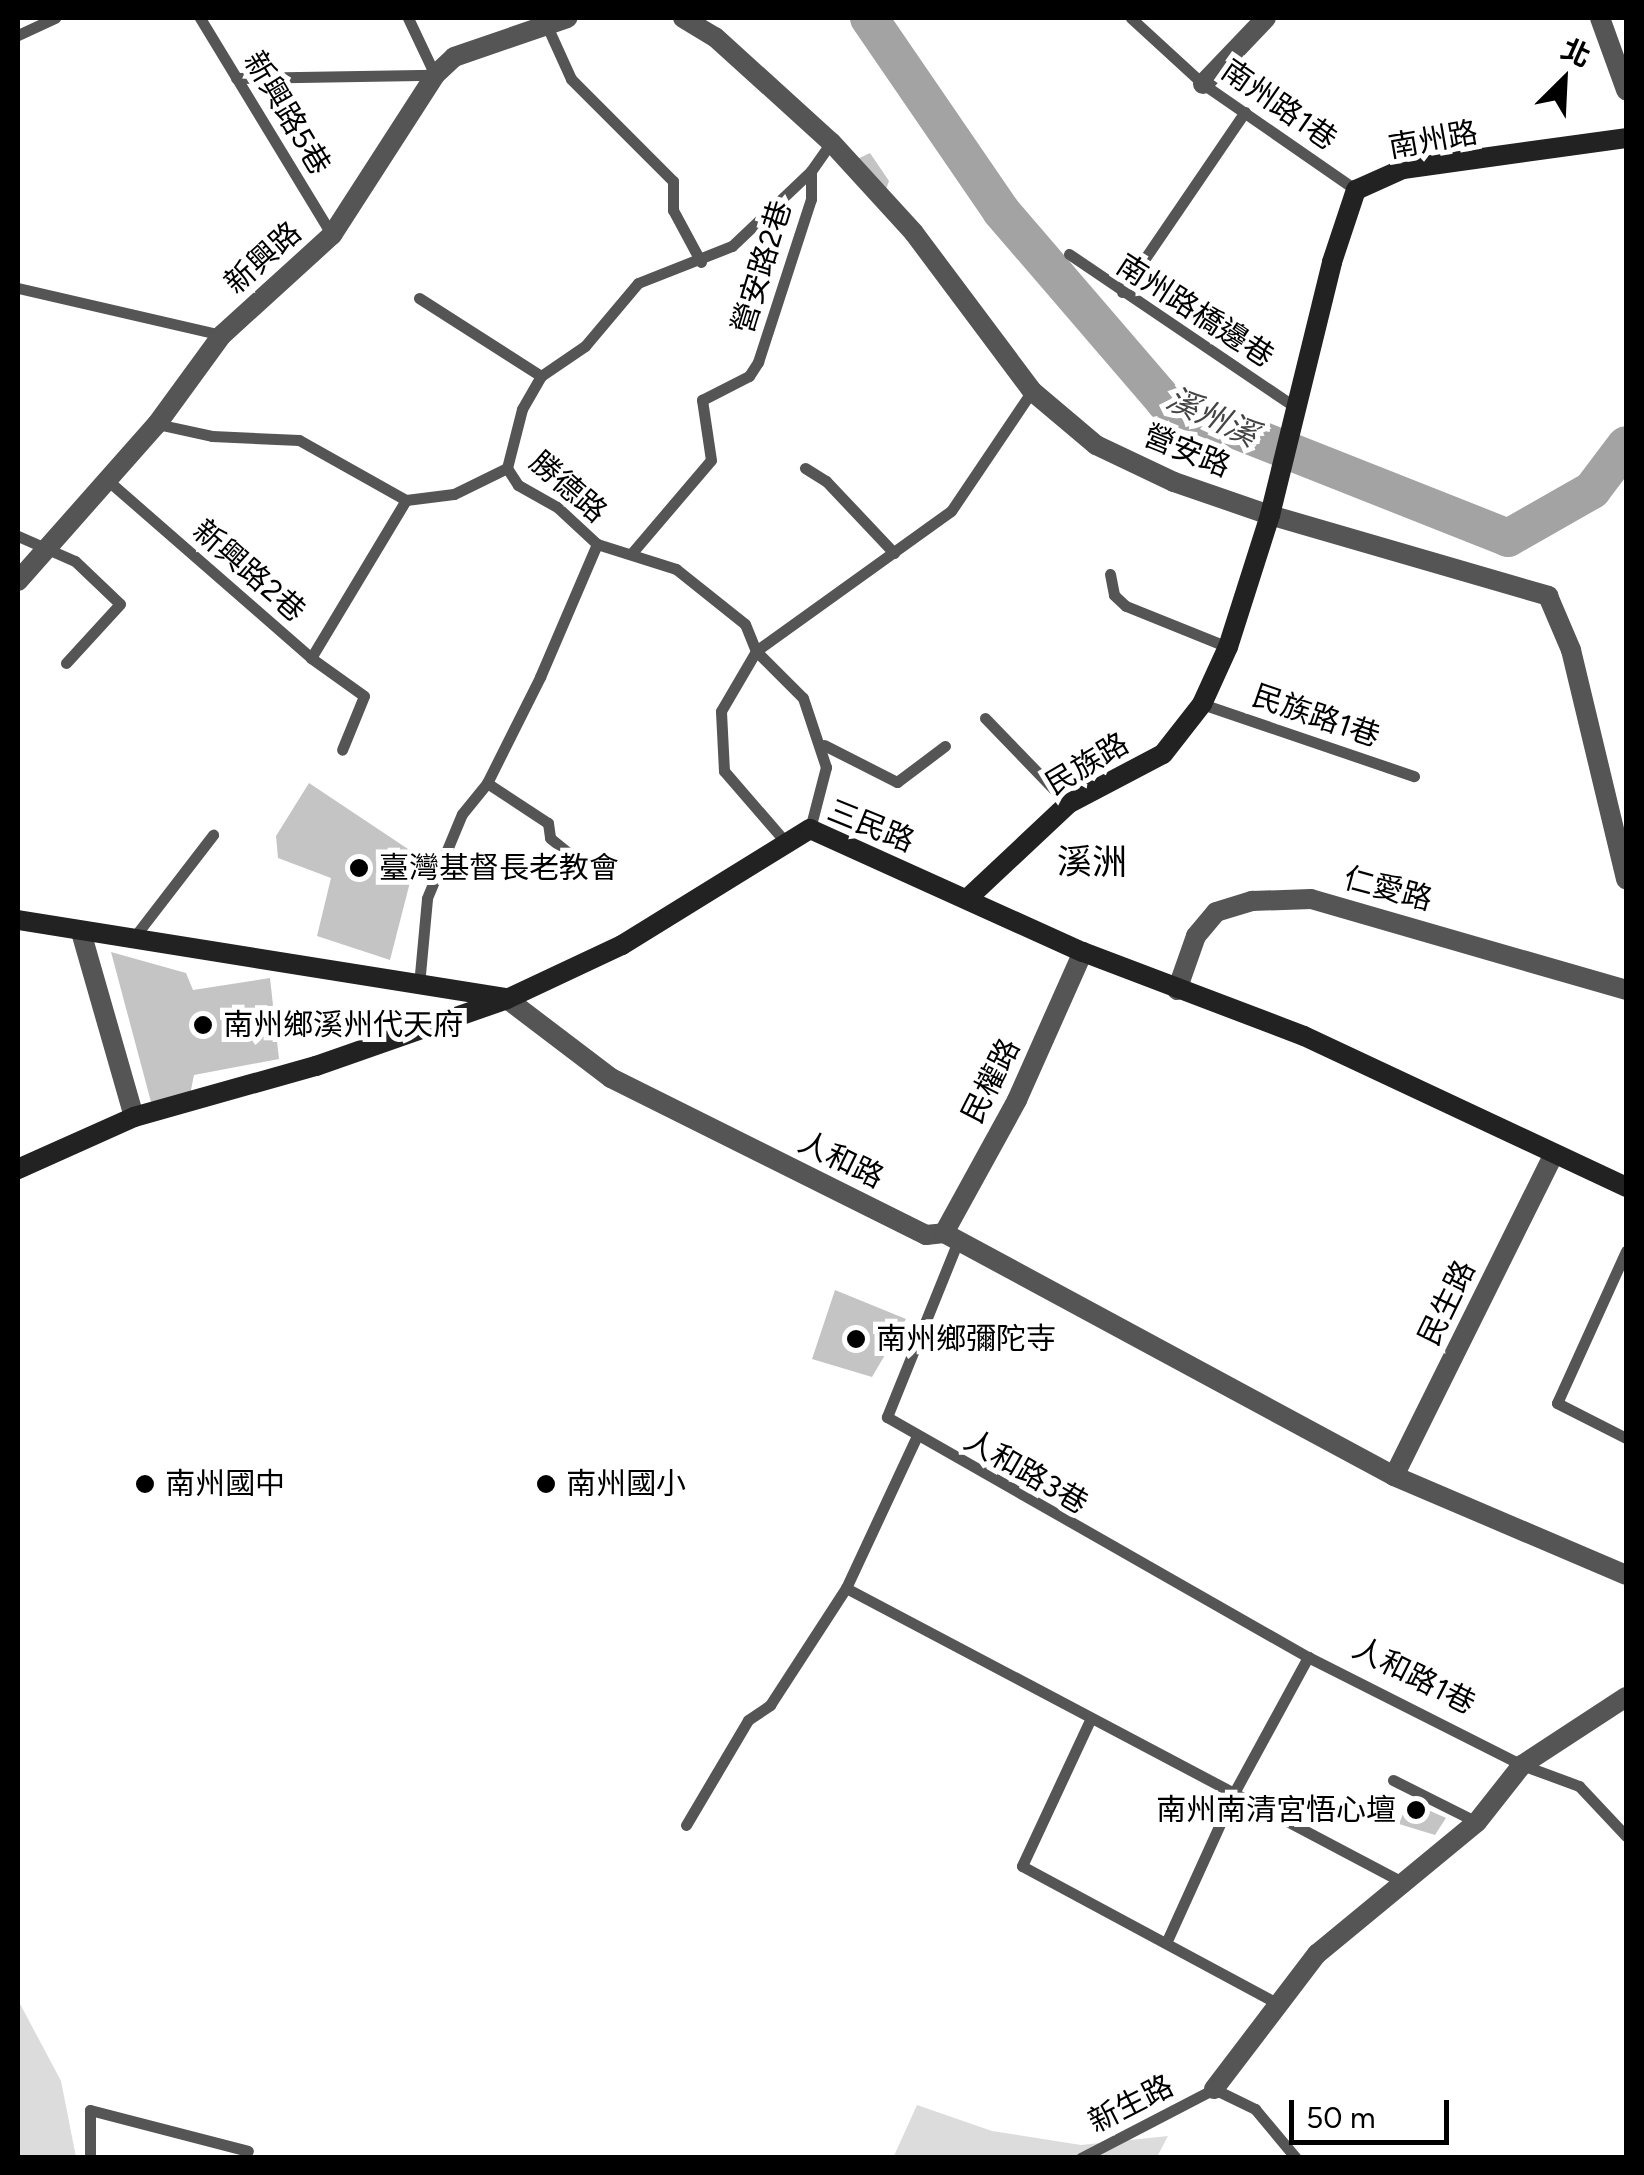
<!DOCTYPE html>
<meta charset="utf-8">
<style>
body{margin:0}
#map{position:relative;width:1644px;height:2175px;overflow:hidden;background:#fff;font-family:Figtree,"Noto Sans TC",sans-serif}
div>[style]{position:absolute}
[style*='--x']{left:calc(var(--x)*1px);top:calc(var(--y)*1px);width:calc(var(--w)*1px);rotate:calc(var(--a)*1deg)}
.green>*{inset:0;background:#dcdcdc}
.river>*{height:38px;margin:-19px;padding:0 19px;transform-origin:19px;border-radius:19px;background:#a3a3a3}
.building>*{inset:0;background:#c4c4c4}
.lane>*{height:11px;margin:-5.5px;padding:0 5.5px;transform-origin:5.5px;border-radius:5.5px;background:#555}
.street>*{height:20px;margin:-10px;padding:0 10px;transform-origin:10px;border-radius:10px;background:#555}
.secondary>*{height:20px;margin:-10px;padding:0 10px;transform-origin:10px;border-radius:10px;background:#222}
.dots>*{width:28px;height:28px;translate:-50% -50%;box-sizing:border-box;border:5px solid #fff;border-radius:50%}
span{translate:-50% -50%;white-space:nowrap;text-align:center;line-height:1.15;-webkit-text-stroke:10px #fff;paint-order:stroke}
.street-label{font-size:30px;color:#000}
.poi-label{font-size:30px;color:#000}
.left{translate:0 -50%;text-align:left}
.right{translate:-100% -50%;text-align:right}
.water-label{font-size:32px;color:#444;font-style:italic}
.quarter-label{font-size:35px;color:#000}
.frame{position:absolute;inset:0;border:20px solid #000;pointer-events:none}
.north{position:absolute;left:1514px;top:30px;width:100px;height:100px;-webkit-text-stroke:8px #fff;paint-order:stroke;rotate:24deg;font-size:28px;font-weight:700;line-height:40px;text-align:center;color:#000}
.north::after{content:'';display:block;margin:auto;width:35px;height:45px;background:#000;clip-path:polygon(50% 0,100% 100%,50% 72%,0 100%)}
.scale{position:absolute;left:1289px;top:2100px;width:160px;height:45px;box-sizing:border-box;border:5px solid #000;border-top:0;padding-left:12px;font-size:30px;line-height:35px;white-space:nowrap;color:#000;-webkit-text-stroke:8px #fff;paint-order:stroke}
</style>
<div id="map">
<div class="green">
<div style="clip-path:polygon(18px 2000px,61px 2081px,76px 2157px,18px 2157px)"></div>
<div style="clip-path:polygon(917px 2105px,992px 2131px,1081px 2145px,1168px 2136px,1157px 2157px,893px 2158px)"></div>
</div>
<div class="river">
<div style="--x:869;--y:18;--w:234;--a:55.6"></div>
<div style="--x:1001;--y:211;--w:252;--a:49.3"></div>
<div style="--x:1165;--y:402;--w:369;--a:21.6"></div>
<div style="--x:1508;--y:538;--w:97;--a:-29.7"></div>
<div style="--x:1592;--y:490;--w:56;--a:-52.9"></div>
</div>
<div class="building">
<div style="clip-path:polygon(870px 153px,889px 181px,883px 198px,849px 163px)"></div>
<div style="clip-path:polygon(309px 783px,417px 855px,390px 960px,317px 936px,331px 878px,278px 858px,276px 836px)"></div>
<div style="clip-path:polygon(111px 952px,186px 973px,193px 990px,270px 978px,279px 1059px,194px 1075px,190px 1095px,151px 1102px)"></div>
<div style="clip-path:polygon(835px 1290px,906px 1319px,872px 1377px,812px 1359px)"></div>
<div style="clip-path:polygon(1408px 1801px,1446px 1818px,1435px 1835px,1399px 1824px)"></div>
</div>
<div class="lane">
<div style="--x:200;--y:18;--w:254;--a:58.7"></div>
<div style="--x:1131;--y:18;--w:98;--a:42.5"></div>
<div style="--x:1203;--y:84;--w:186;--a:34.7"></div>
<div style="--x:547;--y:26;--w:58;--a:65.6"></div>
<div style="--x:571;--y:79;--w:144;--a:45"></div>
<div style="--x:673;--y:181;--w:29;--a:90"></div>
<div style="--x:673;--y:210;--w:59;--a:61.7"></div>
<div style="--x:18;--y:35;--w:41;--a:-24.7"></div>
<div style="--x:236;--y:78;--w:199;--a:-0.9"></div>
<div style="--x:435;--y:75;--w:63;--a:-115.3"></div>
<div style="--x:1069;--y:254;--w:273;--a:34.1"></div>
<div style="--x:18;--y:288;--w:209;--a:13"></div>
<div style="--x:1122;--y:292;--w:218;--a:-55.7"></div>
<div style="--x:419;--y:298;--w:145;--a:32.6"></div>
<div style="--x:157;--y:424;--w:56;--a:12.3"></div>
<div style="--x:212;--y:436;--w:87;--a:2.6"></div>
<div style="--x:299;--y:440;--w:123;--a:29.3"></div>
<div style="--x:406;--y:500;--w:48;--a:-7.1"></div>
<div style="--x:454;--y:494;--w:59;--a:-26.1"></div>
<div style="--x:805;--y:468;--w:25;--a:32"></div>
<div style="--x:826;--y:481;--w:99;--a:46.6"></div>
<div style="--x:105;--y:478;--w:274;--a:41.1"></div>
<div style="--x:311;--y:658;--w:184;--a:-59"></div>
<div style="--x:18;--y:536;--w:62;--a:23.7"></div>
<div style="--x:75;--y:561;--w:62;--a:43.7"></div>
<div style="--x:120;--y:604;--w:80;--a:132.5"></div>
<div style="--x:597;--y:544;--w:83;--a:17.6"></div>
<div style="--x:676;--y:569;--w:88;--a:38.6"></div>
<div style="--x:745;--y:624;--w:29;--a:68"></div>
<div style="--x:756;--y:651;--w:66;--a:45"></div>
<div style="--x:803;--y:698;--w:73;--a:71.6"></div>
<div style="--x:826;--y:767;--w:64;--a:104.5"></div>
<div style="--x:631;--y:554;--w:123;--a:-49.6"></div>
<div style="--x:711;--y:460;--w:61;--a:-98.5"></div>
<div style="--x:702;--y:400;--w:53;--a:-27.1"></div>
<div style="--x:749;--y:376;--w:17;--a:-57"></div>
<div style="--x:758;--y:362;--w:171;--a:-72"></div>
<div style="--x:811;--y:199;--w:28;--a:-90"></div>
<div style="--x:1110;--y:574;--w:21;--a:79"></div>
<div style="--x:1114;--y:595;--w:16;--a:43"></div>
<div style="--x:1126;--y:606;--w:110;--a:21.9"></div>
<div style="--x:311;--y:658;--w:65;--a:35.6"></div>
<div style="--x:364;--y:696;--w:58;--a:112.2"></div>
<div style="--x:1202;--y:704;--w:224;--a:18.8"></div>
<div style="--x:985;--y:718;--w:120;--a:46"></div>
<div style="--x:824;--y:745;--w:82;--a:26.9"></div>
<div style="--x:897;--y:782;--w:60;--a:-36.9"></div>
<div style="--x:487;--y:783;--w:73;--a:33.3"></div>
<div style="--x:548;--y:823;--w:15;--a:82"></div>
<div style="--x:550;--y:838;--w:38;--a:39"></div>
<div style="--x:789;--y:846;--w:99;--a:-130.9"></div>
<div style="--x:724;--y:771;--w:60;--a:-92.9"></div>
<div style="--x:721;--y:711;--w:69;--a:-59.7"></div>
<div style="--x:756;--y:651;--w:240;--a:-35.7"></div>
<div style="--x:951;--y:511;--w:145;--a:-56"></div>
<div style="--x:132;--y:940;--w:133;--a:-52.4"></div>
<div style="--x:419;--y:985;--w:87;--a:-84.7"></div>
<div style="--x:427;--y:898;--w:91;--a:-67.4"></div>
<div style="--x:462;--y:814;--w:40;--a:-51"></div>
<div style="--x:487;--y:783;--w:119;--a:-63.4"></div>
<div style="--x:540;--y:677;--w:145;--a:-66.8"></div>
<div style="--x:597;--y:544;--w:54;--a:-137.2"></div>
<div style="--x:557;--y:507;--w:45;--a:-150.6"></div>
<div style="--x:518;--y:485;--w:20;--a:-123"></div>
<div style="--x:507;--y:468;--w:61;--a:-75.7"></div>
<div style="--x:522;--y:409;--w:38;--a:-60"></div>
<div style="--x:541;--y:376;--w:53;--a:-34.3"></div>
<div style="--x:585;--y:346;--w:82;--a:-49.9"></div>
<div style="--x:638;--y:283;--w:101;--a:-21.5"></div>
<div style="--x:732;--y:246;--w:109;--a:-43.5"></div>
<div style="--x:811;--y:171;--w:35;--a:-55"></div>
<div style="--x:958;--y:1241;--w:190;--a:112"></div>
<div style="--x:887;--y:1417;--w:485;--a:29.7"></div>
<div style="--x:1308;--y:1657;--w:240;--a:26.8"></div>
<div style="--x:1522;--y:1765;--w:61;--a:20.2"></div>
<div style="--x:1579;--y:1786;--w:69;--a:46.8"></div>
<div style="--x:1626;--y:1251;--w:167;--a:114.4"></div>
<div style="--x:1557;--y:1403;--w:77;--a:26.9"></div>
<div style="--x:846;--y:1588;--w:631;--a:27.86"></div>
<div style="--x:1090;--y:1720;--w:161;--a:115"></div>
<div style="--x:1022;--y:1866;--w:293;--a:28.3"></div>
<div style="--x:1393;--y:1780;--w:94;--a:26.6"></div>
<div style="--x:686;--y:1825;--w:122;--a:-59.4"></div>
<div style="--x:748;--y:1720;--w:27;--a:-34"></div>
<div style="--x:770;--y:1705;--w:140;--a:-57"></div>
<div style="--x:846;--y:1588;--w:166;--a:-65"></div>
<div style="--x:1166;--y:1943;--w:167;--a:-65.6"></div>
<div style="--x:1235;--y:1791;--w:153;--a:-61.4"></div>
<div style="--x:90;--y:2158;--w:48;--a:-90"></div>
<div style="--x:90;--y:2110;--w:163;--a:14.5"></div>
<div style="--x:1081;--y:2158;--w:150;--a:-27.4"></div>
<div style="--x:1214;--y:2089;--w:46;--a:26"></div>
<div style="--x:1255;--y:2109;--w:64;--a:50.1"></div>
</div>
<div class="street">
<div style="--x:683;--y:18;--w:37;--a:31"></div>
<div style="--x:715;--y:37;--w:156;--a:42.2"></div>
<div style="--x:831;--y:142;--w:123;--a:47.6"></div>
<div style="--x:914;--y:233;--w:197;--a:53.2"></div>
<div style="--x:1032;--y:391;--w:84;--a:40.2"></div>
<div style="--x:1096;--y:445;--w:86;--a:25.4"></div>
<div style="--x:1174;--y:482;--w:102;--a:19"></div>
<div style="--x:1270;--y:515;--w:290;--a:16.2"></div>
<div style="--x:1548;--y:596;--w:59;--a:66.9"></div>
<div style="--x:1571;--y:650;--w:236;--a:76.5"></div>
<div style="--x:1600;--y:18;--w:77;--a:70.1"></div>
<div style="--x:1203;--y:84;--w:91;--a:-46.3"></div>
<div style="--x:18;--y:581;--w:210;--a:-48.5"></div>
<div style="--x:157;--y:424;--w:110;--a:-53.9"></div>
<div style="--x:222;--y:335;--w:149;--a:-42.3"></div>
<div style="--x:332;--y:235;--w:190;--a:-57.2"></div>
<div style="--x:435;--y:75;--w:26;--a:-43"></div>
<div style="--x:454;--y:57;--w:120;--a:-19"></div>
<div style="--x:81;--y:932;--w:192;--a:74"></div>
<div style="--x:1177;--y:990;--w:57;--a:-70.6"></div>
<div style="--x:1196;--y:936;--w:31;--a:-50"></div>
<div style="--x:1216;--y:912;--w:38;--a:-17"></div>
<div style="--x:1252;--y:901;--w:59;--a:-1.9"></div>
<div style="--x:1311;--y:899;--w:328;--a:16.1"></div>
<div style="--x:507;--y:999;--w:131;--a:37.2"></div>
<div style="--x:611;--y:1078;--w:352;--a:26.5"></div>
<div style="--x:926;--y:1235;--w:18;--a:-6"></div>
<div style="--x:944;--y:1233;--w:511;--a:28.37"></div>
<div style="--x:1394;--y:1476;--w:252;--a:23.1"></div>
<div style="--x:944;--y:1233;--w:152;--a:-61.2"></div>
<div style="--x:1017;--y:1100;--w:162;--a:-66"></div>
<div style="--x:1394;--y:1476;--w:357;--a:-63.6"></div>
<div style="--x:1214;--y:2089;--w:170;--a:-52.7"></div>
<div style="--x:1317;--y:1954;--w:207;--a:-39.5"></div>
<div style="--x:1477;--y:1822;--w:73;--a:-51.7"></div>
<div style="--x:1522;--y:1765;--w:124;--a:-33.2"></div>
</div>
<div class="secondary">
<div style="--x:967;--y:899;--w:139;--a:-43.2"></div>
<div style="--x:1068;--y:804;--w:107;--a:-27.8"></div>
<div style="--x:1163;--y:754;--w:63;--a:-52"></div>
<div style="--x:1202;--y:704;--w:63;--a:-65.5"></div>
<div style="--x:1228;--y:647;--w:139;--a:-72.3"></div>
<div style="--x:1270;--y:515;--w:260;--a:-76.2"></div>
<div style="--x:1332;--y:262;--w:76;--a:-71.6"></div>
<div style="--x:1356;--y:190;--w:51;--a:-24.1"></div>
<div style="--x:1403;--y:169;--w:225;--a:-7.9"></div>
<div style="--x:18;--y:920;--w:493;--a:9.1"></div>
<div style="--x:18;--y:1169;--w:127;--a:-24.1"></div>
<div style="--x:134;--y:1117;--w:189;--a:-15.7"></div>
<div style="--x:316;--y:1066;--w:202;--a:-19.3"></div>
<div style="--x:507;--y:999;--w:127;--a:-25.2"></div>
<div style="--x:622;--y:945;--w:221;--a:-31.7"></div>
<div style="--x:810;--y:829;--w:299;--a:24.3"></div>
<div style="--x:1083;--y:952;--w:236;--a:20.8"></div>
<div style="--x:1304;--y:1036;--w:356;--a:25.1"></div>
</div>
<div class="dots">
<div style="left:359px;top:868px;background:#000"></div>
<div style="left:203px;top:1025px;background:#000"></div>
<div style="left:856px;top:1339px;background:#000"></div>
<div style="left:145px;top:1484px;background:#000"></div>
<div style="left:546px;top:1484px;background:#000"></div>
<div style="left:1416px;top:1810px;background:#000"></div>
</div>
<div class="street-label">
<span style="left:1279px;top:105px;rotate:35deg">南州路1巷</span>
<span style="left:287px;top:113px;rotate:59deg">新興路5巷</span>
<span style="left:1433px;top:140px;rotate:-10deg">南州路</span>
<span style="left:263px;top:258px;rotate:-42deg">新興路</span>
<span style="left:762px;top:267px;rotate:-73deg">營安路2巷</span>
<span style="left:1195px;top:311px;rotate:33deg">南州路橋邊巷</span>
<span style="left:1187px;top:451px;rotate:22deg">營安路</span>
<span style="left:568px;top:487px;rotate:41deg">勝德路</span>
<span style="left:249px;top:571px;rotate:41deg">新興路2巷</span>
<span style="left:1316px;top:716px;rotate:19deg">民族路1巷</span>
<span style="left:1087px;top:764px;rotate:-31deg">民族路</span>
<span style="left:871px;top:826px;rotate:22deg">三民路</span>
<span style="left:1388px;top:889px;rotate:15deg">仁愛路</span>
<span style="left:991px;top:1081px;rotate:-63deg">民權路</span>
<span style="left:841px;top:1160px;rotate:26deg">人和路</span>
<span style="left:1447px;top:1303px;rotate:-64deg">民生路</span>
<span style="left:1026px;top:1472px;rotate:30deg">人和路3巷</span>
<span style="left:1414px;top:1676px;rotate:27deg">人和路1巷</span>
<span style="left:1131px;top:2104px;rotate:-27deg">新生路</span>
</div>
<div class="poi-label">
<span class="left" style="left:379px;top:868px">臺灣基督長老教會</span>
<span class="left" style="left:223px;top:1025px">南州鄉溪州代天府</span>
<span class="left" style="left:876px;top:1339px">南州鄉彌陀寺</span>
<span class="left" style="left:165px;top:1484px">南州國中</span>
<span class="left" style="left:566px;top:1484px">南州國小</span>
<span class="right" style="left:1396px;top:1810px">南州南清宮悟心壇</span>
</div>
<div class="water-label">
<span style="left:1212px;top:417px;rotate:25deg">溪州溪</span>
</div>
<div class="quarter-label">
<span style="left:1092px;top:862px">溪洲</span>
</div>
<div class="frame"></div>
<div class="north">北</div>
<div class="scale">50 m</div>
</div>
